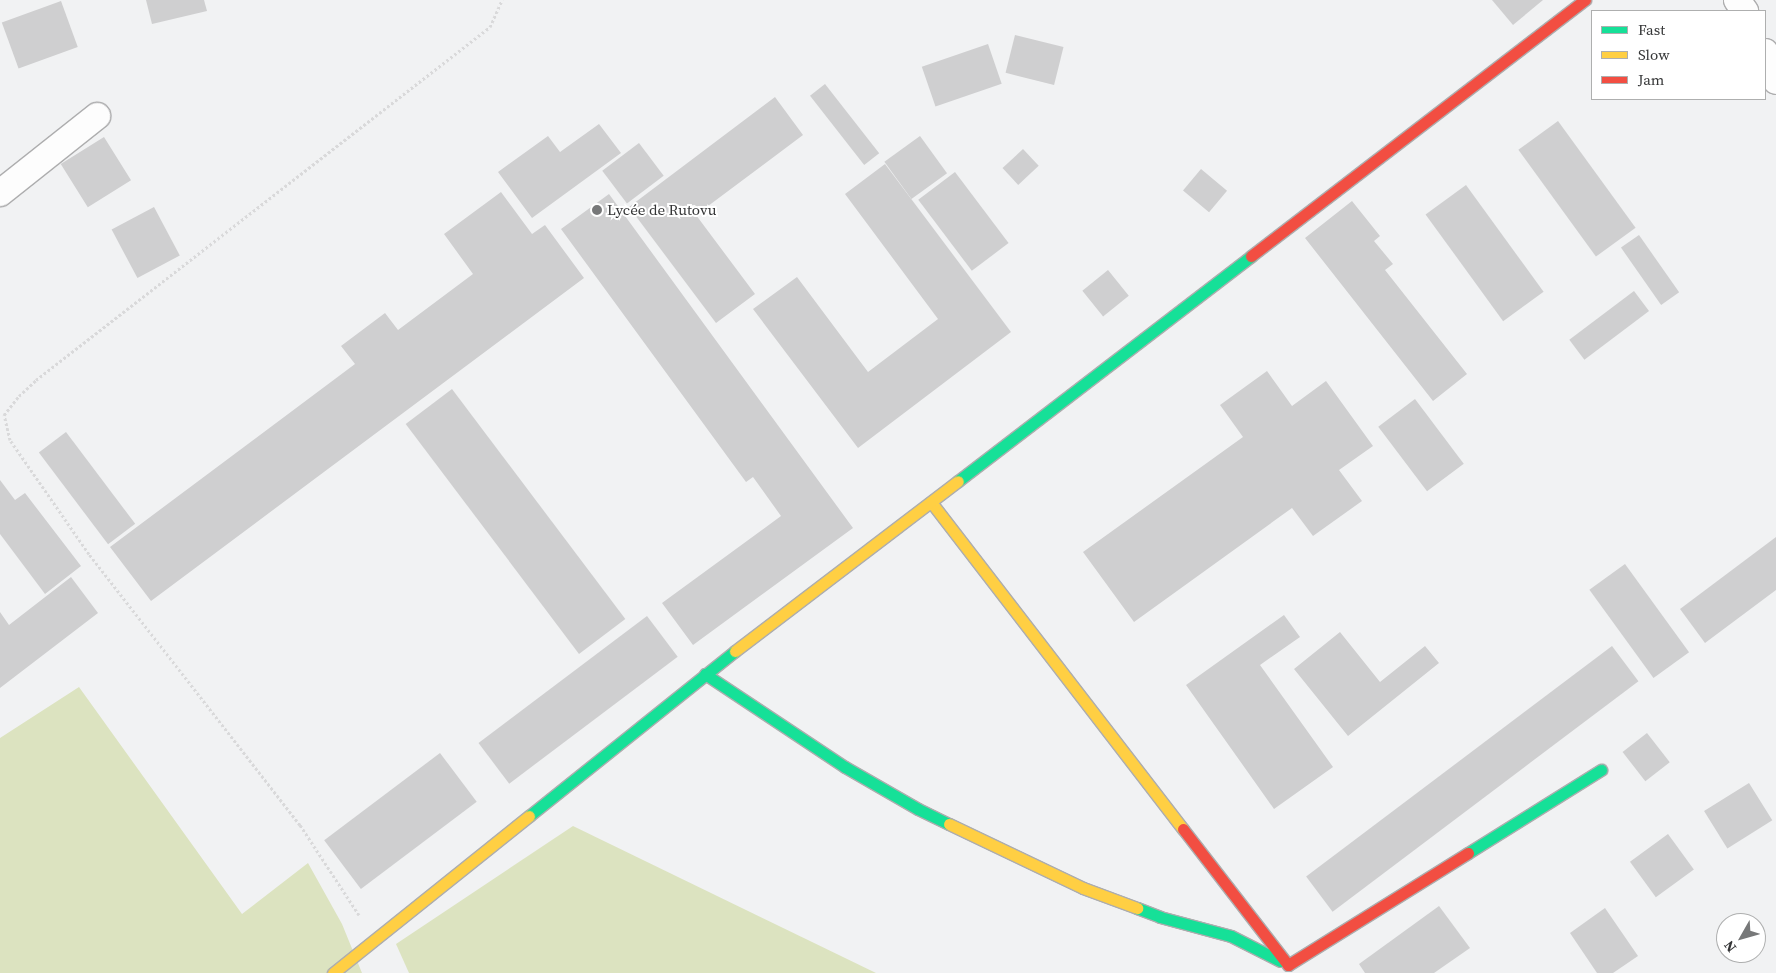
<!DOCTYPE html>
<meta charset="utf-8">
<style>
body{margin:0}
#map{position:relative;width:1776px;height:973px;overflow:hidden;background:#f1f2f3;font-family:"Source Serif 4",serif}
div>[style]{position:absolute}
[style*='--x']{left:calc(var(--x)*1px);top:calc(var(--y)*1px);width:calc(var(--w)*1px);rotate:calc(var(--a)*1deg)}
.green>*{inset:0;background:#dce3c0}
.building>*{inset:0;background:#cfcfd0;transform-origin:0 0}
.path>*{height:3px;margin-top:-1.5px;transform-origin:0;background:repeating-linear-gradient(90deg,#d9d9da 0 2.5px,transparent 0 5px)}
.roads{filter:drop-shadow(1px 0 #adadae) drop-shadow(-1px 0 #adadae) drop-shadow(0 1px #adadae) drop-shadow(0 -1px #adadae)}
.street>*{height:26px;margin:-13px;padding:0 13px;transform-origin:13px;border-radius:13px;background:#fdfdfd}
.fast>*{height:11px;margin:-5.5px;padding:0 5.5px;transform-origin:5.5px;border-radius:5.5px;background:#16e098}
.slow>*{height:11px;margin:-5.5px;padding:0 5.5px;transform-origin:5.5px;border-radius:5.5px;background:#ffcf43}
.jam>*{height:11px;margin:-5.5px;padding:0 5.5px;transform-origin:5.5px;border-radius:5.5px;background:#f24e42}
.dots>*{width:14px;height:14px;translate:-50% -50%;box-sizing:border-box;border:2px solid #fff;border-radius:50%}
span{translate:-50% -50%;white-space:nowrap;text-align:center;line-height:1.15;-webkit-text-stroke:4px #fff;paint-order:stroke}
.poi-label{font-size:15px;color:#353637}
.left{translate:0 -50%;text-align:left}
.legend{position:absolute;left:1591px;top:10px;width:175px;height:90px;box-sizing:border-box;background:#fff;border:1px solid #aeafaf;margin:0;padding:6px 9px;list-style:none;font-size:15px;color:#353637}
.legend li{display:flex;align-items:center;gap:10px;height:25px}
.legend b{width:25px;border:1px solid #aeafaf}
.north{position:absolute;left:1716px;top:913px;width:50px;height:50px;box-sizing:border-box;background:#fff;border:1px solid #aeafaf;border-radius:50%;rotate:232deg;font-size:14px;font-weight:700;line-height:20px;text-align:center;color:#353637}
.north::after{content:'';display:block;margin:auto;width:18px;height:22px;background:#777879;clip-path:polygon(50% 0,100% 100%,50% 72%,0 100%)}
</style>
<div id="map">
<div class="green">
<div style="clip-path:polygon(79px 687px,242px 914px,308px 863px,342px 924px,362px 973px,0 973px,0 738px)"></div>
<div style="clip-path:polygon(573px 826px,876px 973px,409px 973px,396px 944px)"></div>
</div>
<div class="building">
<div style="clip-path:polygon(146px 0,204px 0,207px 11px,152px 24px)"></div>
<div style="clip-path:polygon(1492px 0,1543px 0,1513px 25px)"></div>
<div style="left:61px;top:1px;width:49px;height:63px;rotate:70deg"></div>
<div style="left:1015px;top:35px;width:50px;height:39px;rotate:14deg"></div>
<div style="left:988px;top:44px;width:42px;height:70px;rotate:71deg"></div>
<div style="left:825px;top:84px;width:88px;height:19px;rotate:52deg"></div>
<div style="clip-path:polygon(775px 97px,803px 135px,696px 215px,755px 294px,716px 323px,629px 207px)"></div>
<div style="left:1558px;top:121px;width:132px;height:49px;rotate:54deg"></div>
<div style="clip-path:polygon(599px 124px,621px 153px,532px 218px,498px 172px,548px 136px,560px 152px)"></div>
<div style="left:920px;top:136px;width:46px;height:44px;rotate:54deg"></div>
<div style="left:104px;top:137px;width:51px;height:51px;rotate:58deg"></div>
<div style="left:639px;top:143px;width:41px;height:46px;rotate:53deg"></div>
<div style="left:1023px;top:149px;width:23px;height:28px;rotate:47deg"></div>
<div style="clip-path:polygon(885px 164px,1011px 332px,858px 448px,753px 309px,797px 277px,868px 372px,938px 319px,845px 194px)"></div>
<div style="left:1201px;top:169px;width:34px;height:28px;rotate:40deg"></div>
<div style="left:955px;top:172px;width:89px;height:46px;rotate:53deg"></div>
<div style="left:1466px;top:185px;width:132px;height:50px;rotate:54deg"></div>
<div style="clip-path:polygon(501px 192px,532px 234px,545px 225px,584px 278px,151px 601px,110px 547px,355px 364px,341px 346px,385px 313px,398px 330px,473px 274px,444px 234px)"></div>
<div style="clip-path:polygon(609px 194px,853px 528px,693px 645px,662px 603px,781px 516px,753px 477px,746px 482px,561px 229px)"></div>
<div style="clip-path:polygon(1352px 201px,1380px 236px,1374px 241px,1393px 264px,1385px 270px,1467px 374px,1433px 401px,1305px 238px)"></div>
<div style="left:154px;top:207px;width:55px;height:48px;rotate:62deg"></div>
<div style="left:1639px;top:235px;width:70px;height:22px;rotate:55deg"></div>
<div style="left:1108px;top:270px;width:33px;height:33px;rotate:51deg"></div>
<div style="left:1634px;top:291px;width:25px;height:81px;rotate:53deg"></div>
<div style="clip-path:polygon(1267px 371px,1292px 406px,1326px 381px,1373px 446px,1339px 470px,1362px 501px,1313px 536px,1292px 508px,1134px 622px,1083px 552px,1243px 437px,1220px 405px)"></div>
<div style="left:452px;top:389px;width:288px;height:58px;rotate:53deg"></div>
<div style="left:1415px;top:399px;width:81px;height:46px;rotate:53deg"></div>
<div style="left:66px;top:432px;width:115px;height:34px;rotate:53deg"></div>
<div style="clip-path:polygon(0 480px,15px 500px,25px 493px,81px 566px,45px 594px,0 534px)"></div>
<div style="clip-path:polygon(1776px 537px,1776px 590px,1705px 643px,1680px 609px)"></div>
<div style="left:1625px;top:564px;width:109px;height:44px;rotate:54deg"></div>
<div style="clip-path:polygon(71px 577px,98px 613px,0 688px,0 612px,9px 625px)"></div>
<div style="clip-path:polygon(1284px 615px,1300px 637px,1260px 665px,1333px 767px,1274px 809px,1186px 685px)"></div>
<div style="left:647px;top:616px;width:51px;height:211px;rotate:53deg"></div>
<div style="clip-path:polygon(1340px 632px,1380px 682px,1425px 646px,1439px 663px,1348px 736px,1294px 669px)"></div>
<div style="left:1612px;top:646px;width:44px;height:383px;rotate:53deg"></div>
<div style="left:1647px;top:733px;width:37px;height:31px;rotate:52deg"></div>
<div style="left:440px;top:753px;width:61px;height:145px;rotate:53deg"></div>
<div style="left:1749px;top:783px;width:44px;height:53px;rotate:58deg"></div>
<div style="left:1668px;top:834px;width:44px;height:47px;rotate:54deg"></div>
<div style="clip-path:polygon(1439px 906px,1470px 948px,1434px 973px,1365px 973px,1359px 964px)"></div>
<div style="clip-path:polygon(1605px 908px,1638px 956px,1613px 973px,1597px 973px,1570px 933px)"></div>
</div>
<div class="path">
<div style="--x:359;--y:915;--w:108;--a:-123.2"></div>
<div style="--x:300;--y:825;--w:343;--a:-127.9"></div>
<div style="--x:89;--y:554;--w:139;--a:-124.7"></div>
<div style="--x:10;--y:440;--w:26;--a:-103"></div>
<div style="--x:4;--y:415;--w:24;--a:-52"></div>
<div style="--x:19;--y:396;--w:23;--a:-43"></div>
<div style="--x:36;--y:380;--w:575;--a:-37.87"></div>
<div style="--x:490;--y:27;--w:30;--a:-66"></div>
</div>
<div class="roads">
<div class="street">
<div style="--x:1737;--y:0;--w:14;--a:54"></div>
<div style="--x:1765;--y:52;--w:31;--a:69"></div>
<div style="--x:0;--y:193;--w:124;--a:-38.4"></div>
</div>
<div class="fast">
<div style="--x:958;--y:481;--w:369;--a:-37.5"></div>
<div style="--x:705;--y:674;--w:168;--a:33.6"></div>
<div style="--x:845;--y:767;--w:84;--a:29.9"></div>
<div style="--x:918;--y:809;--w:34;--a:26"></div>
<div style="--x:529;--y:816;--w:264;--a:-38.7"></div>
<div style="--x:1468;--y:853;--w:157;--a:-32"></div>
<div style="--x:1137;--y:908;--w:25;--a:21"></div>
<div style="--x:1160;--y:917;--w:73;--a:15"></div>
<div style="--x:1231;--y:936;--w:55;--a:27"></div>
</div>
<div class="slow">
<div style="--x:931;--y:502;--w:413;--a:52.4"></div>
<div style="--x:735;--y:651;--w:280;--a:-37.3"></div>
<div style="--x:949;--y:824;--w:148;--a:25.5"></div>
<div style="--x:1083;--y:888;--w:58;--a:20.3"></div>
<div style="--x:333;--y:973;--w:251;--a:-38.7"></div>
</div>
<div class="jam">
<div style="--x:1251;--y:256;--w:421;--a:-37.5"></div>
<div style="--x:1183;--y:829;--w:172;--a:52.3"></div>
<div style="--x:1288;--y:965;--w:212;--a:-31.9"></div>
</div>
</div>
<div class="dots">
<div style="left:597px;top:210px;background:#777879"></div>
</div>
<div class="poi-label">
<span class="left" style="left:607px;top:210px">Lycée de Rutovu</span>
</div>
<ul class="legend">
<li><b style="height:6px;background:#16e098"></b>Fast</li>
<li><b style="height:6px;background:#ffcf43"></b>Slow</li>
<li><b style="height:6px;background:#f24e42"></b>Jam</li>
</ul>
<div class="north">N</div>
</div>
